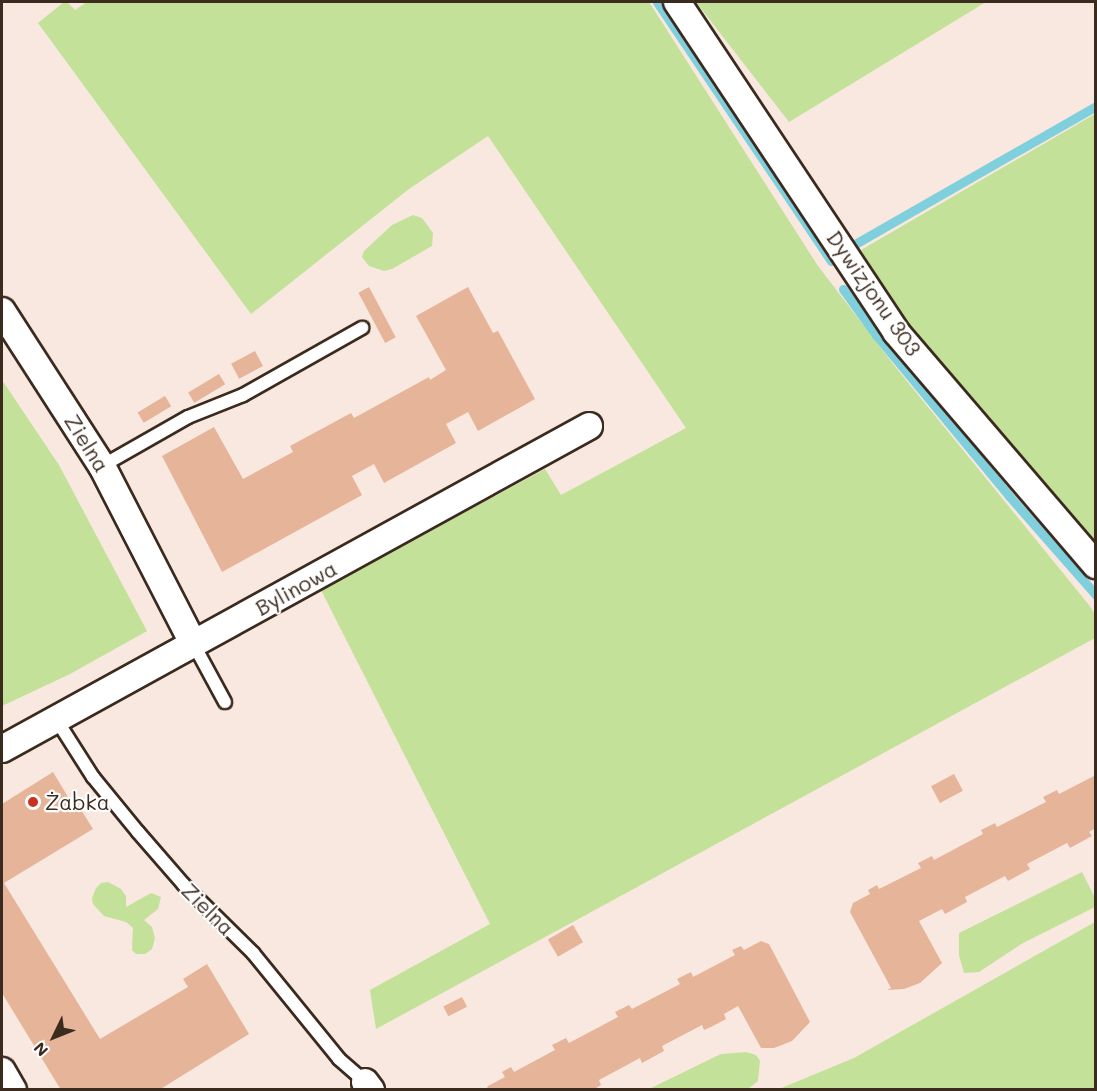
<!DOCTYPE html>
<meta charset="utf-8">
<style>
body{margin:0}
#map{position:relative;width:1097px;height:1091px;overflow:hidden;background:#f8e8e0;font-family:Mali,sans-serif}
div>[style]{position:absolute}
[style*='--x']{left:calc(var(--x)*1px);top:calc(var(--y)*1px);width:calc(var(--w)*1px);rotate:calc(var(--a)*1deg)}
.green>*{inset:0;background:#c3e198}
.stream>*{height:9px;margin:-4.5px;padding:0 4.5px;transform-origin:4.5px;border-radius:4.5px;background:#80cfdd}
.building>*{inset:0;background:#e6b498;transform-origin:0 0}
.roads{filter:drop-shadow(2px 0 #3b2a1e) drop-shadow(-2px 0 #3b2a1e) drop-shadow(0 2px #3b2a1e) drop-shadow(0 -2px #3b2a1e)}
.lane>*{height:12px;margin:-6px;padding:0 6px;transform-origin:6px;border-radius:6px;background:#fff}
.street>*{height:26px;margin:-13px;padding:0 13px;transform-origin:13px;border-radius:13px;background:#fff}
.dots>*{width:16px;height:16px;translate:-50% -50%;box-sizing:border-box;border:3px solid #fff;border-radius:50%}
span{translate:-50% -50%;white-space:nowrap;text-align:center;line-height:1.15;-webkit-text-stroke:4.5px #fff;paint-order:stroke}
.street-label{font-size:21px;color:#3b2a1e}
.poi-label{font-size:21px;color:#3b2a1e}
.left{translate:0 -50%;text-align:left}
.frame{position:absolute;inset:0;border:3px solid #3b2a1e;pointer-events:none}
.north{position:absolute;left:24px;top:1007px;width:60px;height:60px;-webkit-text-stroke:4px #fff;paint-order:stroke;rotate:227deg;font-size:16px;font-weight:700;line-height:24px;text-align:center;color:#3b2a1e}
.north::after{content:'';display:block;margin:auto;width:21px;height:27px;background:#3b2a1e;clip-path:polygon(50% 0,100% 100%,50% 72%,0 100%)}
</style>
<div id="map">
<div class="green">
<div style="clip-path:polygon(64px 2px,67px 2px,75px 10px,87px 2px,649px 2px,818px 266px,897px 369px,1089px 605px,1095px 614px,1095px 638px,376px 1029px,370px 990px,490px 924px,321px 590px,545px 469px,561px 495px,686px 428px,488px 136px,409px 189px,251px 314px,38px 23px)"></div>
<div style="clip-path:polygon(696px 2px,986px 2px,789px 122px)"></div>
<div style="clip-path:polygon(1095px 114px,1095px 545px,913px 332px,861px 250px)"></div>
<div style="clip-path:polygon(413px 215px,422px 218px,433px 233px,432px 246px,392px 269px,384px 271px,369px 266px,362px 257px,364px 251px,392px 225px)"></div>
<div style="clip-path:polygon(2px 380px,59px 465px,147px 631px,70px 674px,2px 706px)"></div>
<div style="clip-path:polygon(1082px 872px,1095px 898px,1095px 907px,1023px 943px,979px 972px,964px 973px,959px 955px,959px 933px)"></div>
<div style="clip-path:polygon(108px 882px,121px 889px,126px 896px,126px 907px,151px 893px,161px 897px,158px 909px,144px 920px,152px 927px,155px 938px,152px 949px,145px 954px,136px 954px,132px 950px,133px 928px,126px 922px,104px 916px,93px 904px,92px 898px,96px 888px,101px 883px)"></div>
<div style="clip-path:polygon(1095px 922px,1095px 1089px,779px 1089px,854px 1058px)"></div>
<div style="clip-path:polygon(746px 1052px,756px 1055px,760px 1061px,758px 1081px,748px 1089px,649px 1089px,721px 1054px)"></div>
</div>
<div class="stream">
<div style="--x:657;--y:2;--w:312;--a:56.1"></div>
<div style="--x:855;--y:244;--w:278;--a:-29.8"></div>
<div style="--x:843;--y:289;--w:57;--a:54.3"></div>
<div style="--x:876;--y:335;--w:209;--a:50.4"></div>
<div style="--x:1009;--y:496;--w:132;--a:48.7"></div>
</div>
<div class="building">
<div style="left:369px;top:287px;width:57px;height:12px;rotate:62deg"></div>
<div style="clip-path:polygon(468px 287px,493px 333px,498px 331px,535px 399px,478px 431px,468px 412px,446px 424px,456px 443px,384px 483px,374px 464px,352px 476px,362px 495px,222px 572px,162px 456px,214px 427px,243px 479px,293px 452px,290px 446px,351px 413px,354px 418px,429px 377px,430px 380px,446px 370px,416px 316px)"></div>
<div style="left:255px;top:351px;width:17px;height:27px;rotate:62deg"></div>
<div style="left:219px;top:374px;width:12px;height:36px;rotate:59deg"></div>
<div style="left:165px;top:396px;width:12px;height:32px;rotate:59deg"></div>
<div style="clip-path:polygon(53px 772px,71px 802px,75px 800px,93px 829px,4px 883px,100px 1039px,188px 987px,183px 979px,207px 964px,249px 1034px,159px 1090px,61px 1090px,2px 993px,2px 804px)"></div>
<div style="left:954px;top:774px;width:19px;height:26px;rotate:62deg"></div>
<div style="clip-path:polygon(1096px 775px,1096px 828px,1089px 832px,1092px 836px,1070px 848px,1067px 843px,1027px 864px,1030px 869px,1008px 881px,1005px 876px,965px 897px,967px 902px,945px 914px,942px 909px,919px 921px,942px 963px,920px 983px,904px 989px,887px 990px,891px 988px,850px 912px,853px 903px,870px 894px,868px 890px,877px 885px,879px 889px,921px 868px,918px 863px,932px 856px,934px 860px,983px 834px,981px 830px,995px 823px,997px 827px,1046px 802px,1043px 797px,1057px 790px,1059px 794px)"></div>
<div style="left:573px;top:925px;width:20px;height:29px;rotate:60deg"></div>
<div style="clip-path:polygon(761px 941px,769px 944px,810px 1022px,792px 1041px,774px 1048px,761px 1048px,738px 1006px,724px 1014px,726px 1019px,711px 1027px,704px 1030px,702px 1025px,662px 1046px,664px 1051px,642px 1063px,640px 1058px,599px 1080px,601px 1085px,593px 1090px,486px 1090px,488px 1086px,505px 1077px,502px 1072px,511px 1067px,514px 1072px,555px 1050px,552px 1045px,566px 1038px,569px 1043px,618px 1017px,615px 1012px,629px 1005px,632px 1009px,680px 984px,677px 979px,691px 972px,693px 977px,735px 955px,732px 950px,741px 946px,744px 950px)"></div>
<div style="left:462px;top:997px;width:11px;height:21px;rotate:63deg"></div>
</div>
<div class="roads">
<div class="lane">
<div style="--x:102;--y:466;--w:99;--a:-29.7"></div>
<div style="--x:188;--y:417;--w:59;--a:-21.8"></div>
<div style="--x:243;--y:395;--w:137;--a:-29.4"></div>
<div style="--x:194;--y:645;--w:65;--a:61.5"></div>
<div style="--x:56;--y:719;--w:69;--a:57.5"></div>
<div style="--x:93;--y:777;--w:71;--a:50.7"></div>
<div style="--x:138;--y:832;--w:70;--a:49"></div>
<div style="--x:184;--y:885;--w:97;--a:44.6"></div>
<div style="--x:253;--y:953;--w:136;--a:50.9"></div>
<div style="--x:339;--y:1059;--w:35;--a:41"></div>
</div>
<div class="street">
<div style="--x:677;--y:2;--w:396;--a:56.4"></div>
<div style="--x:896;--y:332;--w:307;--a:49.4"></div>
<div style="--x:2;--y:311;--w:184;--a:57.2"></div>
<div style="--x:102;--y:466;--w:201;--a:62.8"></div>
<div style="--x:2;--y:749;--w:670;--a:-28.82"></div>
<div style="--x:2;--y:1071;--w:22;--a:60"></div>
<div style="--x:365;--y:1082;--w:10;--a:53"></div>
</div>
</div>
<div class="dots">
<div style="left:33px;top:802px;background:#c8321e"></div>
</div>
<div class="street-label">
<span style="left:874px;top:293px;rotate:55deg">Dywizjonu 303</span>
<span style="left:87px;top:443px;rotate:58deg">Zielna</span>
<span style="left:296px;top:588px;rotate:-29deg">Bylinowa</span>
<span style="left:208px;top:909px;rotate:45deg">Zielna</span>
</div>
<div class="poi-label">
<span class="left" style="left:45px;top:802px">Żabka</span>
</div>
<div class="frame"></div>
<div class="north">N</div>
</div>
